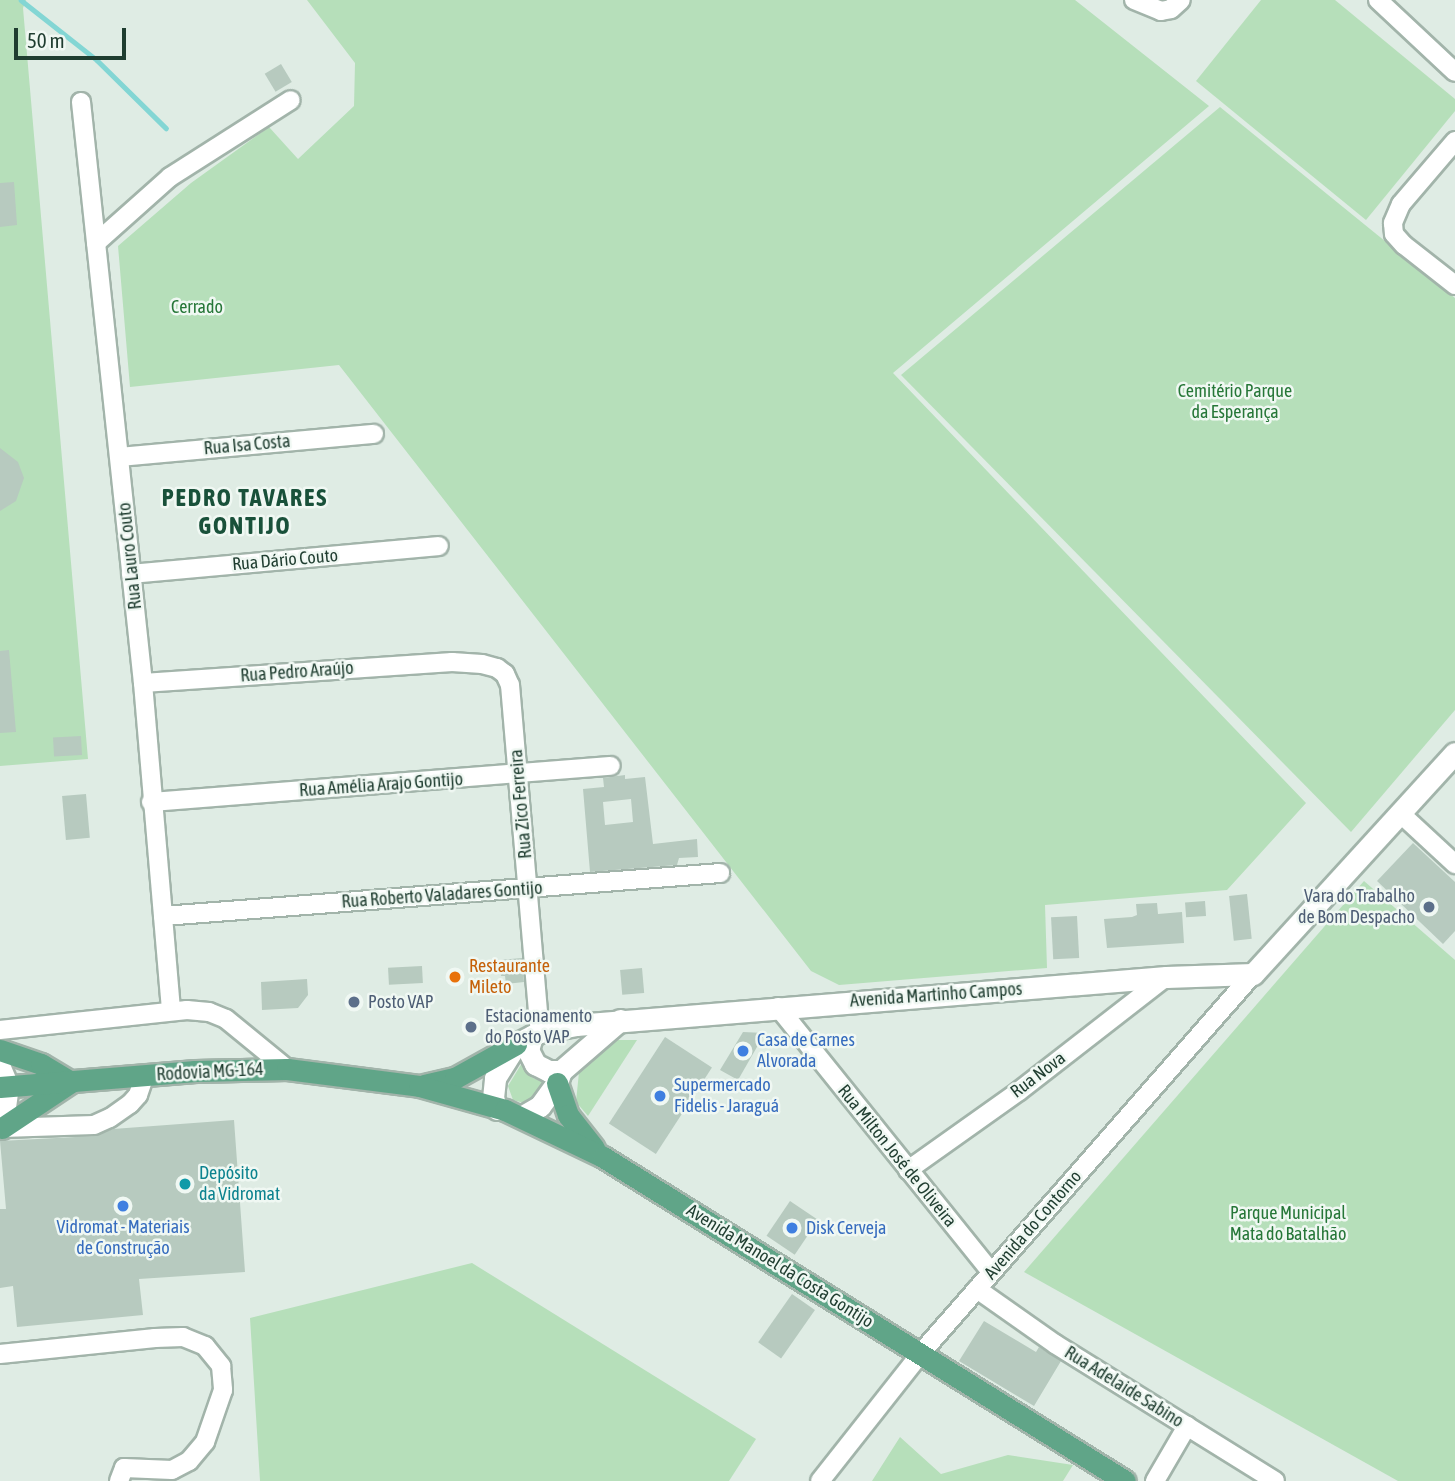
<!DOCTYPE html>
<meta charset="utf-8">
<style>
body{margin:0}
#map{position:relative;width:1455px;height:1481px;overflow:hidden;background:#dfece4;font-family:"Asap Condensed",sans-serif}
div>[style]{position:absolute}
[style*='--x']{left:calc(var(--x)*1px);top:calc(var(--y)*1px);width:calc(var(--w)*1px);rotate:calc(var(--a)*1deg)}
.green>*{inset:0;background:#b6dfba}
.stream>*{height:4.5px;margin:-2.25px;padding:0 2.25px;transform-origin:2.25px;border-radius:2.25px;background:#83d6d4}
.building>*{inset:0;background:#b7cabf;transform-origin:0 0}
.roads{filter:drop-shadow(2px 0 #a2b4aa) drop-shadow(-2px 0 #a2b4aa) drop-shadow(0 2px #a2b4aa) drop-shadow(0 -2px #a2b4aa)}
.street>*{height:18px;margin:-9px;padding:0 9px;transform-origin:9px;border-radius:9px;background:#fff}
.secondary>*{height:21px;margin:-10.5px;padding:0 10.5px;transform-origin:10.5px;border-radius:10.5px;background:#fff}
.primary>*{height:21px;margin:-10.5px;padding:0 10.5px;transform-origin:10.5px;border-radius:10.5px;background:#60a588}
.dots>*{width:19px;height:19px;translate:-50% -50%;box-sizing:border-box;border:4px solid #f0f8f3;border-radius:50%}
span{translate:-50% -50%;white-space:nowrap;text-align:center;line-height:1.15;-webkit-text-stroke:5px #f0f8f3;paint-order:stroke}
.park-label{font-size:18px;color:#267738}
.street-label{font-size:18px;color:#1f3d30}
.service-label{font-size:18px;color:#4e5e75}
.right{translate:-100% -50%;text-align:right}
.left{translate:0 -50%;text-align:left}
.food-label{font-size:18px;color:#c56008}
.shop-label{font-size:18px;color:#366cbe}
.culture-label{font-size:18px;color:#0d838f}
.district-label{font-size:24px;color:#19513a;font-weight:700;letter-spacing:2px}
.scale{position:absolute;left:14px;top:28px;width:112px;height:32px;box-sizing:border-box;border:4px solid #1f3d30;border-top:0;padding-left:9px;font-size:21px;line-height:24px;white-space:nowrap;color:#1f3d30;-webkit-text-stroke:5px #f0f8f3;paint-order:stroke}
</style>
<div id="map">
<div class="green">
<div style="clip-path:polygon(0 0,26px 0,23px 8px,88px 759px,0 766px)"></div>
<div style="clip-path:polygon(307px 0,1075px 0,1209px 106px,893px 373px,1306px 803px,1227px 890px,1045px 905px,1047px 968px,839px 985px,811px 971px,339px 365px,130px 387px,118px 246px,191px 183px,269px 127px,298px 159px,354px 106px,355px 63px)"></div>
<div style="clip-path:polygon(1261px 0,1335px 0,1455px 99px,1455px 111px,1366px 220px,1196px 81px)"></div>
<div style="clip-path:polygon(1220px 107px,1455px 298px,1455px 710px,1351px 832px,901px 375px)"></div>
<div style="clip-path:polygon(1364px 881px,1455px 960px,1455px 1481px,1398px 1481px,1024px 1272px)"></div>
<div style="clip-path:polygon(618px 1040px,637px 1040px,588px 1116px,576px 1102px,579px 1072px,587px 1057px,602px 1044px)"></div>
<div style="clip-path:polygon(522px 1063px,533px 1078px,546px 1082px,530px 1102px,524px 1103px,513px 1100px,508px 1086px)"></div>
<div style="clip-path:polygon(472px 1263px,756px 1439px,729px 1481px,260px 1481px,250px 1318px)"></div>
<div style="clip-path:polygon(900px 1437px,941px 1474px,1008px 1455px,1073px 1465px,1063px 1481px,872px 1481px)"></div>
</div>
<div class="stream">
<div style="--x:21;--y:0;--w:97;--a:38.3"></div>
<div style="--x:97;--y:60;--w:97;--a:44.6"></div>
</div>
<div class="building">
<div style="left:281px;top:64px;width:21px;height:19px;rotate:59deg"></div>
<div style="clip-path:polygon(14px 182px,17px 225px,0 227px,0 183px)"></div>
<div style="clip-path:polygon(0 448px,18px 462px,24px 478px,16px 501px,0 511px)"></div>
<div style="clip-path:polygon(9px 650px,16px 732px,0 733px,0 651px)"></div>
<div style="left:81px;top:736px;width:19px;height:28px;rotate:87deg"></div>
<div style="clip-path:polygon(evenodd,625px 775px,625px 779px,645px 777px,653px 844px,697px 839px,698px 857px,679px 858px,677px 865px,590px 872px,583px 789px,604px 787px,603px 778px,625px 775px,631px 799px,633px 822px,605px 825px,603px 802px,631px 799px)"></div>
<div style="left:86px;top:794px;width:44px;height:24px;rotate:85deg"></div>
<div style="clip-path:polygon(1413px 843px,1455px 882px,1455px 931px,1443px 944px,1377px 881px)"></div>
<div style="left:1247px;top:894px;width:45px;height:18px;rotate:84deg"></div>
<div style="left:1205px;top:901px;width:15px;height:20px;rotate:86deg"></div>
<div style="clip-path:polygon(1157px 903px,1158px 914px,1182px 912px,1184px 943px,1107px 948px,1104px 919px,1132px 917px,1137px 915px,1136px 904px)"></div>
<div style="left:1077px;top:916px;width:42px;height:26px;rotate:87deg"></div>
<div style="clip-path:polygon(522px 958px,524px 982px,506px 984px,505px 976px,501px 976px,499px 960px)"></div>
<div style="left:422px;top:966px;width:17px;height:34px;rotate:87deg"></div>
<div style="left:642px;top:968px;width:25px;height:22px;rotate:85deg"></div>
<div style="clip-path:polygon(307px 979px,308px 995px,298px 1008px,262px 1010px,261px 982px)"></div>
<div style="clip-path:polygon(743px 1032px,765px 1033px,738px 1080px,720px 1070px)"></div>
<div style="left:665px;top:1037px;width:56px;height:103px;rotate:33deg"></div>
<div style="clip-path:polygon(234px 1120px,245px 1272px,139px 1279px,143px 1315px,17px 1327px,13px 1286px,0 1288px,0 1209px,6px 1209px,0 1141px,94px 1136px,113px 1129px)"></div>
<div style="left:790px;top:1201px;width:34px;height:42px;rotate:34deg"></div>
<div style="left:792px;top:1294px;width:28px;height:59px;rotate:35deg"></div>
<div style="clip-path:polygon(984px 1321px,1036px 1352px,1039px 1347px,1061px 1361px,1034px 1406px,959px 1361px)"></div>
</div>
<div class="roads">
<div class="street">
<div style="--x:1134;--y:0;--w:29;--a:22"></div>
<div style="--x:1161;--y:11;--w:10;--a:-11"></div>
<div style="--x:1171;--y:9;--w:13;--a:-42"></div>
<div style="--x:1378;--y:0;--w:105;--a:43.1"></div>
<div style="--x:81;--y:102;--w:584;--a:83.91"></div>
<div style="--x:143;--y:683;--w:329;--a:85.1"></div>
<div style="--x:1455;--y:141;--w:83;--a:130.6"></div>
<div style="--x:1401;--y:204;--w:21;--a:113"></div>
<div style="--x:1393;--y:223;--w:11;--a:85"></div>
<div style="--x:1394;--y:234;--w:15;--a:48"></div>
<div style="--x:1404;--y:245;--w:65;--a:38.1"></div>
<div style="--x:96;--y:243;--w:99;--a:-41.7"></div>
<div style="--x:170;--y:177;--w:143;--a:-32.5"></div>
<div style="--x:120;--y:457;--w:255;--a:-5.2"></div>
<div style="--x:131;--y:574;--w:309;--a:-5.2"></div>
<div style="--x:143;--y:683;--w:310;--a:-3.9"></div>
<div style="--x:452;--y:662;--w:30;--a:4"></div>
<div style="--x:482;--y:664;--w:16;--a:15"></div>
<div style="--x:497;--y:668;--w:10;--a:37"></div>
<div style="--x:505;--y:674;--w:12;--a:66"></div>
<div style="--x:510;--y:685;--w:348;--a:85.1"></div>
<div style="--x:151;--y:802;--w:461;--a:-4.5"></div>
<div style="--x:1401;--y:814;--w:74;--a:42.8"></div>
<div style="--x:163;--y:916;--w:559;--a:-4.41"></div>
<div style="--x:778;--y:1007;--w:340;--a:51.2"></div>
<div style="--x:0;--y:1030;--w:188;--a:-6.1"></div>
<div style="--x:187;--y:1010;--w:22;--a:5"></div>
<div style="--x:209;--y:1012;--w:18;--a:22"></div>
<div style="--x:226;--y:1019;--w:79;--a:39.3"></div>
<div style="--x:0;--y:1063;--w:25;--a:67"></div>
<div style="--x:10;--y:1086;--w:30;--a:98"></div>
<div style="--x:6;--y:1116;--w:14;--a:115"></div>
<div style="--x:2;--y:1128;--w:92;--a:-1.9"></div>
<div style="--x:94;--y:1125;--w:17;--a:-24"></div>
<div style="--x:110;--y:1118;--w:24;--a:-35"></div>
<div style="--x:130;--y:1104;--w:12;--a:-48"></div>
<div style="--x:138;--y:1095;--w:21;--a:-71"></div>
<div style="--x:908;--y:1170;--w:136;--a:-35.4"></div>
<div style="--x:1019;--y:1091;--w:186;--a:-37.8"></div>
<div style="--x:977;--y:1289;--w:95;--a:35.2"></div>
<div style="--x:1055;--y:1344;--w:259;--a:31.9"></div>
<div style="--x:0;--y:1354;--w:156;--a:-5.9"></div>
<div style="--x:155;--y:1338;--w:28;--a:-2"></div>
<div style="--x:183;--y:1337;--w:24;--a:22"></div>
<div style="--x:205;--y:1346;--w:26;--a:51"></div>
<div style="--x:221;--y:1366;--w:24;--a:85"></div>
<div style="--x:223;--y:1390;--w:55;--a:109.1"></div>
<div style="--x:205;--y:1442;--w:25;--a:130"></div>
<div style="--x:189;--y:1461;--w:19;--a:152"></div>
<div style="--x:172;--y:1470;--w:48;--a:-177.6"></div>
<div style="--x:124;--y:1468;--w:14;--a:111"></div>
<div style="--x:820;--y:1481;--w:163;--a:-51.7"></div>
<div style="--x:921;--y:1353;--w:504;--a:-48.78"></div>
<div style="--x:1155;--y:1481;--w:64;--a:-59.8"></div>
</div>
<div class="secondary">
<div style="--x:532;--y:1036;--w:15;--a:106"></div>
<div style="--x:528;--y:1050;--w:16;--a:63"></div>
<div style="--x:535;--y:1064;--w:16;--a:27"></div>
<div style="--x:549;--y:1071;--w:12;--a:0"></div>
<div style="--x:497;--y:1109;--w:12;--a:-110"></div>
<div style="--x:493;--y:1098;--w:20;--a:-84"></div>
<div style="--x:495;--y:1078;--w:40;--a:-58"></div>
<div style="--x:516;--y:1044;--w:27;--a:-27"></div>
<div style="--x:540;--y:1032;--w:37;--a:-11"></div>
<div style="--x:576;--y:1025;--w:592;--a:-4.65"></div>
<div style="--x:1166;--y:977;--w:87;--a:-2"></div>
<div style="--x:1253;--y:974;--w:299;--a:-47.6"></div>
<div style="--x:521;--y:1117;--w:22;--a:-30"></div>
<div style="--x:540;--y:1106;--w:29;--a:-54"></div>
<div style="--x:557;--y:1083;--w:13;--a:-72"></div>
<div style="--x:561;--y:1071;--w:78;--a:-40.8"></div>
</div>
<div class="primary">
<div style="--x:0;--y:1050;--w:43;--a:18.9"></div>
<div style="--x:41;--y:1064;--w:35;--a:31"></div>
<div style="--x:71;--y:1082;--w:83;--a:146.3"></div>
<div style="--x:557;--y:1083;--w:34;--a:71"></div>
<div style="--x:568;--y:1115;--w:42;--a:51.8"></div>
<div style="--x:424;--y:1085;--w:32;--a:-13"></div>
<div style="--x:455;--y:1078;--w:70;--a:-29.1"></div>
<div style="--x:0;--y:1087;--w:196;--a:-4.7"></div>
<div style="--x:195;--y:1071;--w:92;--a:-1.2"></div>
<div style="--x:287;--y:1069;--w:133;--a:7.3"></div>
<div style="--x:419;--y:1086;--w:89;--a:15.6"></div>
<div style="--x:505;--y:1110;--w:109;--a:25.6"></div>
<div style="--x:603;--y:1157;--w:614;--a:31.83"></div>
</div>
</div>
<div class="dots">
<div style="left:1429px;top:907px;background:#5c6f8a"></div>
<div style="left:455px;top:977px;background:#e8710a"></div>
<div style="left:354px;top:1002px;background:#5c6f8a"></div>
<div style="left:471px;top:1027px;background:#5c6f8a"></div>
<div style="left:743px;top:1051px;background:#3f7fe0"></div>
<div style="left:660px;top:1096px;background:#3f7fe0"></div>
<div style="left:185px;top:1184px;background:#0f9aa8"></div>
<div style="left:123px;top:1206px;background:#3f7fe0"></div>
<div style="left:792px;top:1228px;background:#3f7fe0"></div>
</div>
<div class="park-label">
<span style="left:197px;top:307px">Cerrado</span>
<span style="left:1235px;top:402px">Cemitério Parque<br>da Esperança</span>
<span style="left:1288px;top:1224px">Parque Municipal<br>Mata do Batalhão</span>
</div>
<div class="street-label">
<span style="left:247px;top:445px;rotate:-5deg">Rua Isa Costa</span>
<span style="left:130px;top:556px;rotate:-96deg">Rua Lauro Couto</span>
<span style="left:285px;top:560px;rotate:-5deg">Rua Dário Couto</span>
<span style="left:297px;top:672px;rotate:-4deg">Rua Pedro Araújo</span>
<span style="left:381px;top:785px;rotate:-4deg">Rua Amélia Arajo Gontijo</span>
<span style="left:521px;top:804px;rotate:-95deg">Rua Zico Ferreira</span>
<span style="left:442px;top:895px;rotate:-4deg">Rua Roberto Valadares Gontijo</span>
<span style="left:936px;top:995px;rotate:-4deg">Avenida Martinho Campos</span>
<span style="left:210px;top:1072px;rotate:-3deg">Rodovia MG-164</span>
<span style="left:1038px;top:1075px;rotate:-37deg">Rua Nova</span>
<span style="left:897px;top:1156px;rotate:51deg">Rua Milton José de Oliveira</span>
<span style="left:1033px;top:1225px;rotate:-49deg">Avenida do Contorno</span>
<span style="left:780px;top:1266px;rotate:32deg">Avenida Manoel da Costa Gontijo</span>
<span style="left:1124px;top:1387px;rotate:32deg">Rua Adelaide Sabino</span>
</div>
<div class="service-label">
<span class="right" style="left:1415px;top:907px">Vara do Trabalho<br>de Bom Despacho</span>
<span class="left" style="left:368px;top:1002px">Posto VAP</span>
<span class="left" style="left:485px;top:1027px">Estacionamento<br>do Posto VAP</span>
</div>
<div class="food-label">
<span class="left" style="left:469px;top:977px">Restaurante<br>Mileto</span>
</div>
<div class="shop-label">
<span class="left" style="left:757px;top:1051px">Casa de Carnes<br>Alvorada</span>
<span class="left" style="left:674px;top:1096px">Supermercado<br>Fidelis - Jaraguá</span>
<span style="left:123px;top:1238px">Vidromat - Materiais<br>de Construção</span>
<span class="left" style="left:806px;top:1228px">Disk Cerveja</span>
</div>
<div class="culture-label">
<span class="left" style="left:199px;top:1184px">Depósito<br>da Vidromat</span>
</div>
<div class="district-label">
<span style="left:245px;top:512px">PEDRO TAVARES<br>GONTIJO</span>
</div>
<div class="scale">50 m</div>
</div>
